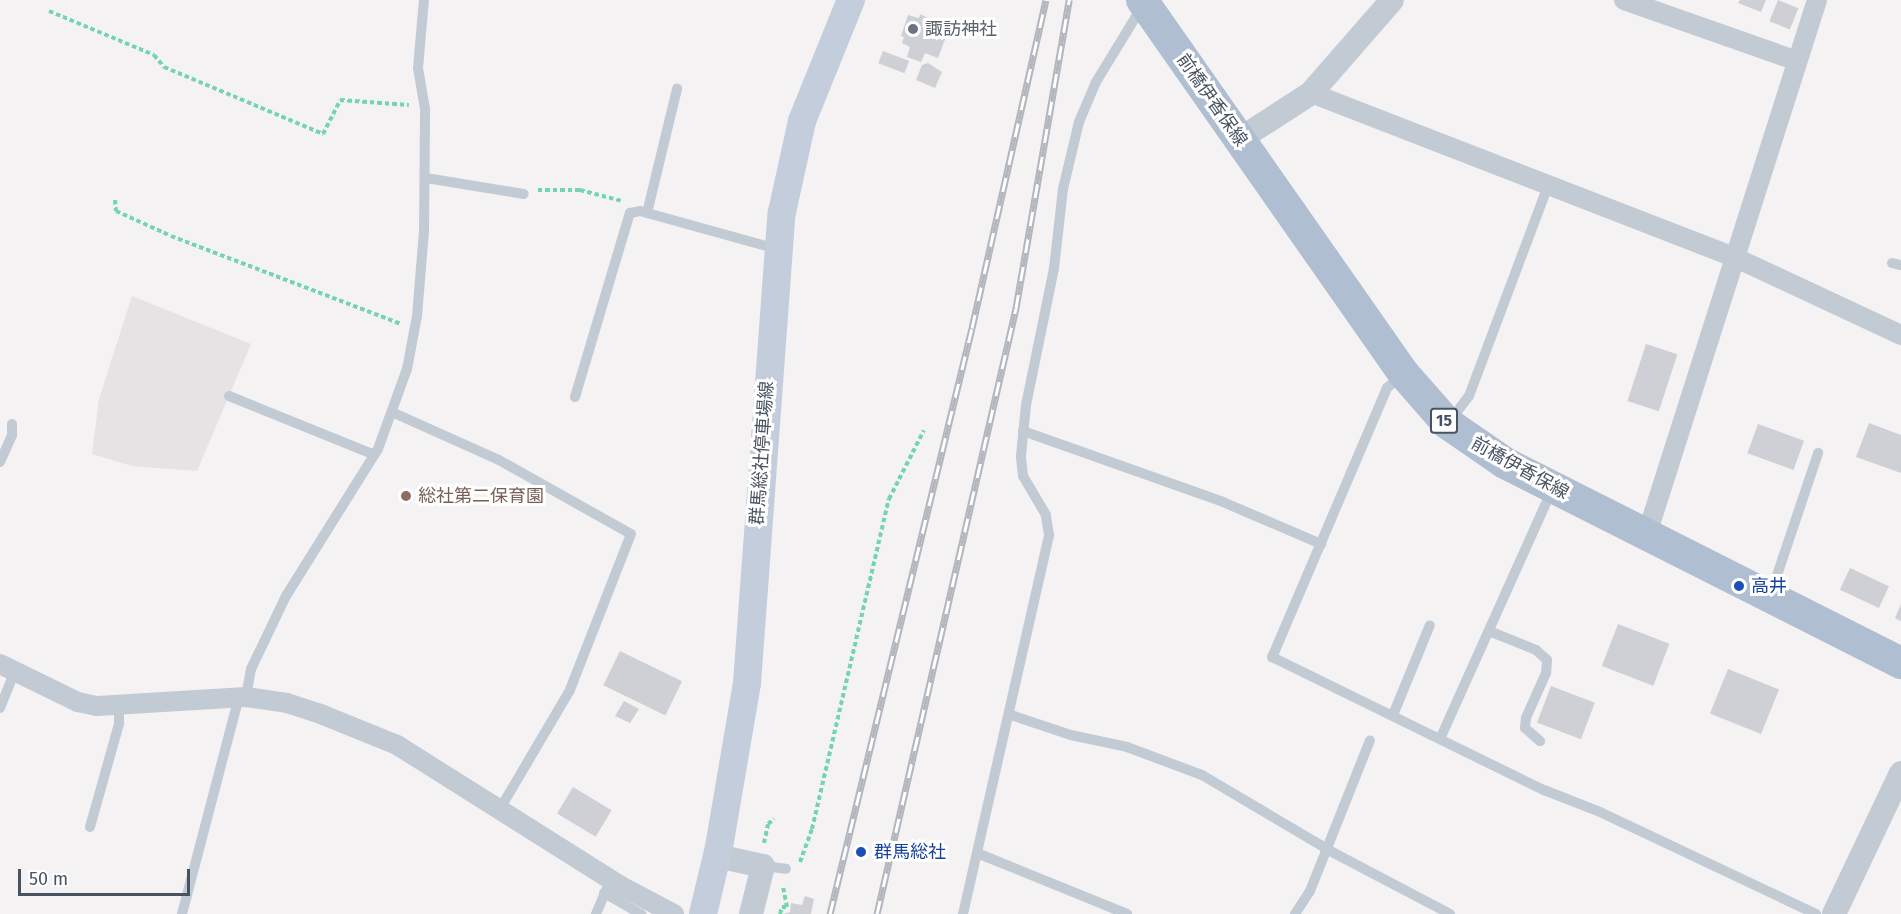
<!DOCTYPE html>
<meta charset="utf-8">
<style>
body{margin:0}
#map{position:relative;width:1901px;height:914px;overflow:hidden;background:#f4f2f2;font-family:"Fira Sans","Noto Sans JP",sans-serif}
div>[style]{position:absolute}
[style*='--x']{left:calc(var(--x)*1px);top:calc(var(--y)*1px);width:calc(var(--w)*1px);rotate:calc(var(--a)*1deg)}
.education>*{inset:0;background:#e5e3e4}
.building>*{inset:0;background:#ced0d6;transform-origin:0 0}
.path>*{height:4px;margin-top:-2px;transform-origin:0;background:repeating-linear-gradient(90deg,#73d5ad 0 4.5px,transparent 0 7.5px)}
.service>*{height:10px;margin:-5px;padding:0 5px;transform-origin:5px;border-radius:5px;background:#c2cbd4}
.minor>*{height:20px;margin:-10px;padding:0 10px;transform-origin:10px;border-radius:10px;background:#c2cbd4}
.tertiary>*{height:24px;margin:-12px;padding:0 12px;transform-origin:12px;border-radius:12px;background:#c2cbd4}
.secondary>*{height:28px;margin:-14px;padding:0 14px;transform-origin:14px;border-radius:14px;background:#c3cddc}
.primary>*{height:32px;margin:-16px;padding:0 16px;transform-origin:16px;border-radius:16px;background:#b0bed2}
.rail>*{height:7px;margin-top:-3.5px;transform-origin:0;background:repeating-linear-gradient(90deg,#fff 0 14px,#b3b6bd 0 28px);box-sizing:border-box;border-block:2px solid #b3b6bd}
.dots>*{width:16px;height:16px;translate:-50% -50%;box-sizing:border-box;border:3px solid #fff;border-radius:50%}
span{translate:-50% -50%;white-space:nowrap;text-align:center;line-height:1.15;-webkit-text-stroke:6px #fff;paint-order:stroke}
.shield-label span{padding:2px 4px;background:#fff;border:2px solid;border-radius:4px;-webkit-text-stroke-width:0}
.shield-label{font-size:16px;color:#485361;font-weight:700}
.worship-label{font-size:18px;color:#5b616d}
.left{translate:0 -50%;text-align:left}
.street-label{font-size:18px;color:#485361}
.education-label{font-size:18px;color:#785e54}
.transit-label{font-size:18px;color:#164399}
.scale{position:absolute;left:18px;top:869px;width:172px;height:27px;box-sizing:border-box;border:3px solid #485361;border-top:0;padding-left:8px;font-size:18px;line-height:21px;white-space:nowrap;color:#485361;-webkit-text-stroke:4px #fff;paint-order:stroke}
</style>
<div id="map">
<div class="education">
<div style="clip-path:polygon(132px 296px,251px 344px,197px 471px,132px 466px,92px 454px,99px 399px)"></div>
</div>
<div class="building">
<div style="clip-path:polygon(1740px 0,1766px 0,1761px 12px,1738px 3px)"></div>
<div style="left:1778px;top:0;width:22px;height:23px;rotate:22deg"></div>
<div style="clip-path:polygon(920px 14px,949px 29px,938px 58px,925px 53px,921px 62px,907px 57px,910px 47px,902px 43px,904px 37px,901px 36px,908px 15px,919px 18px)"></div>
<div style="left:883px;top:51px;width:28px;height:13px;rotate:21deg"></div>
<div style="clip-path:polygon(928px 63px,942px 72px,935px 88px,916px 80px,922px 65px)"></div>
<div style="left:1646px;top:344px;width:33px;height:60px;rotate:18deg"></div>
<div style="clip-path:polygon(1869px 423px,1901px 435px,1901px 473px,1856px 457px)"></div>
<div style="left:1758px;top:424px;width:49px;height:31px;rotate:20deg"></div>
<div style="left:1850px;top:568px;width:43px;height:24px;rotate:25deg"></div>
<div style="clip-path:polygon(1901px 604px,1901px 621px,1895px 618px)"></div>
<div style="left:1618px;top:624px;width:55px;height:45px;rotate:21deg"></div>
<div style="left:620px;top:651px;width:69px;height:38px;rotate:26deg"></div>
<div style="left:1728px;top:669px;width:55px;height:48px;rotate:22deg"></div>
<div style="left:1551px;top:686px;width:47px;height:39px;rotate:21deg"></div>
<div style="clip-path:polygon(624px 701px,639px 709px,630px 723px,615px 716px)"></div>
<div style="left:573px;top:787px;width:45px;height:31px;rotate:31deg"></div>
<div style="clip-path:polygon(805px 896px,814px 899px,811px 914px,783px 914px,790px 912px,791px 903px,802px 905px)"></div>
</div>
<div class="path">
<div style="--x:49;--y:11;--w:114;--a:22.7"></div>
<div style="--x:154;--y:55;--w:16;--a:50"></div>
<div style="--x:164;--y:67;--w:173;--a:22.8"></div>
<div style="--x:323;--y:134;--w:38;--a:-63"></div>
<div style="--x:340;--y:100;--w:69;--a:4.1"></div>
<div style="--x:538;--y:190;--w:42;--a:0"></div>
<div style="--x:580;--y:190;--w:43;--a:14.7"></div>
<div style="--x:115;--y:200;--w:11;--a:85"></div>
<div style="--x:116;--y:211;--w:60;--a:24.4"></div>
<div style="--x:171;--y:236;--w:246;--a:20.9"></div>
<div style="--x:764;--y:843;--w:19;--a:-78"></div>
<div style="--x:768;--y:824;--w:8;--a:-40"></div>
<div style="--x:800;--y:862;--w:35;--a:-70"></div>
<div style="--x:812;--y:829;--w:339;--a:-76.9"></div>
<div style="--x:889;--y:499;--w:77;--a:-63.1"></div>
<div style="--x:780;--y:914;--w:7;--a:-74"></div>
<div style="--x:782;--y:907;--w:5;--a:0"></div>
<div style="--x:787;--y:907;--w:20;--a:-101"></div>
</div>
<div class="service">
<div style="--x:426;--y:178;--w:99;--a:9.3"></div>
<div style="--x:647;--y:213;--w:128;--a:-76.4"></div>
<div style="--x:1892;--y:263;--w:9;--a:13"></div>
<div style="--x:1403;--y:375;--w:21;--a:141"></div>
<div style="--x:1387;--y:388;--w:293;--a:113.1"></div>
<div style="--x:1272;--y:657;--w:303;--a:26.1"></div>
<div style="--x:1544;--y:790;--w:60;--a:21.4"></div>
<div style="--x:1600;--y:812;--w:239;--a:25.3"></div>
<div style="--x:229;--y:396;--w:157;--a:22"></div>
<div style="--x:575;--y:397;--w:192;--a:-73.4"></div>
<div style="--x:630;--y:213;--w:10;--a:-11"></div>
<div style="--x:640;--y:211;--w:142;--a:15.5"></div>
<div style="--x:394;--y:413;--w:115;--a:24.1"></div>
<div style="--x:499;--y:460;--w:151;--a:29.3"></div>
<div style="--x:631;--y:534;--w:168;--a:111.4"></div>
<div style="--x:570;--y:690;--w:138;--a:120.5"></div>
<div style="--x:1450;--y:421;--w:31;--a:-53"></div>
<div style="--x:1469;--y:396;--w:224;--a:-69.4"></div>
<div style="--x:1023;--y:431;--w:212;--a:19.5"></div>
<div style="--x:1223;--y:502;--w:107;--a:23.2"></div>
<div style="--x:0;--y:462;--w:30;--a:-66"></div>
<div style="--x:12;--y:435;--w:11;--a:-90"></div>
<div style="--x:1771;--y:593;--w:148;--a:-71.4"></div>
<div style="--x:1489;--y:631;--w:51;--a:22"></div>
<div style="--x:1536;--y:650;--w:15;--a:42"></div>
<div style="--x:1547;--y:660;--w:13;--a:94"></div>
<div style="--x:1546;--y:673;--w:49;--a:114"></div>
<div style="--x:1526;--y:718;--w:10;--a:96"></div>
<div style="--x:1525;--y:728;--w:20;--a:41"></div>
<div style="--x:246;--y:697;--w:28;--a:-80"></div>
<div style="--x:251;--y:669;--w:81;--a:-64.4"></div>
<div style="--x:286;--y:596;--w:173;--a:-58"></div>
<div style="--x:378;--y:449;--w:85;--a:-70.1"></div>
<div style="--x:407;--y:369;--w:54;--a:-79.3"></div>
<div style="--x:417;--y:316;--w:85;--a:-85.3"></div>
<div style="--x:424;--y:231;--w:122;--a:-89.5"></div>
<div style="--x:425;--y:109;--w:42;--a:-99.7"></div>
<div style="--x:418;--y:68;--w:68;--a:-85"></div>
<div style="--x:0;--y:708;--w:40;--a:-68"></div>
<div style="--x:1011;--y:715;--w:63;--a:18.4"></div>
<div style="--x:1071;--y:735;--w:57;--a:12.1"></div>
<div style="--x:1127;--y:747;--w:80;--a:20.5"></div>
<div style="--x:1202;--y:775;--w:153;--a:30.6"></div>
<div style="--x:1334;--y:853;--w:131;--a:27.7"></div>
<div style="--x:1393;--y:715;--w:97;--a:-67.7"></div>
<div style="--x:1440;--y:739;--w:273;--a:-65.8"></div>
<div style="--x:90;--y:827;--w:107;--a:-74.3"></div>
<div style="--x:119;--y:724;--w:17;--a:-90"></div>
<div style="--x:977;--y:853;--w:162;--a:22.1"></div>
<div style="--x:763;--y:866;--w:23;--a:7"></div>
<div style="--x:604;--y:893;--w:43;--a:29.6"></div>
<div style="--x:182;--y:914;--w:213;--a:-75.3"></div>
<div style="--x:236;--y:708;--w:10;--a:-90"></div>
<div style="--x:596;--y:914;--w:28;--a:-67"></div>
<div style="--x:963;--y:914;--w:389;--a:-77.2"></div>
<div style="--x:1049;--y:535;--w:20;--a:-99"></div>
<div style="--x:1046;--y:515;--w:45;--a:-120.5"></div>
<div style="--x:1023;--y:476;--w:20;--a:-96"></div>
<div style="--x:1021;--y:456;--w:51;--a:-84.4"></div>
<div style="--x:1026;--y:405;--w:140;--a:-78.4"></div>
<div style="--x:1054;--y:268;--w:80;--a:-83.5"></div>
<div style="--x:1063;--y:189;--w:69;--a:-76.6"></div>
<div style="--x:1079;--y:122;--w:43;--a:-67"></div>
<div style="--x:1096;--y:82;--w:75;--a:-58.6"></div>
<div style="--x:1135;--y:18;--w:14;--a:-39"></div>
<div style="--x:1295;--y:914;--w:27;--a:-57"></div>
<div style="--x:1310;--y:891;--w:162;--a:-68.3"></div>
</div>
<div class="minor">
<div style="--x:1624;--y:0;--w:183;--a:19.4"></div>
<div style="--x:1311;--y:93;--w:456;--a:21.2"></div>
<div style="--x:1736;--y:258;--w:182;--a:25"></div>
<div style="--x:1647;--y:534;--w:560;--a:-72.34"></div>
<div style="--x:0;--y:664;--w:87;--a:26"></div>
<div style="--x:78;--y:702;--w:19;--a:12"></div>
<div style="--x:97;--y:706;--w:149;--a:-3.5"></div>
<div style="--x:246;--y:697;--w:41;--a:8.3"></div>
<div style="--x:287;--y:703;--w:38;--a:18"></div>
<div style="--x:323;--y:715;--w:80;--a:22.1"></div>
<div style="--x:397;--y:745;--w:265;--a:32.2"></div>
<div style="--x:621;--y:886;--w:60;--a:27.8"></div>
</div>
<div class="tertiary">
<div style="--x:1240;--y:139;--w:85;--a:-32.9"></div>
<div style="--x:1311;--y:93;--w:123;--a:-48.9"></div>
<div style="--x:717;--y:856;--w:47;--a:12.3"></div>
<div style="--x:763;--y:866;--w:49;--a:104"></div>
<div style="--x:1834;--y:914;--w:156;--a:-64.6"></div>
</div>
<div class="secondary">
<div style="--x:703;--y:914;--w:69;--a:-76.6"></div>
<div style="--x:719;--y:847;--w:166;--a:-80.3"></div>
<div style="--x:747;--y:683;--w:472;--a:-85.8"></div>
<div style="--x:782;--y:212;--w:93;--a:-77.6"></div>
<div style="--x:802;--y:121;--w:131;--a:-68"></div>
</div>
<div class="primary">
<div style="--x:1142;--y:0;--w:457;--a:55"></div>
<div style="--x:1404;--y:374;--w:65;--a:48.7"></div>
<div style="--x:1447;--y:423;--w:70;--a:34.6"></div>
<div style="--x:1505;--y:463;--w:444;--a:26.8"></div>
</div>
<div class="rail">
<div style="--x:830;--y:914;--w:603;--a:-76.38"></div>
<div style="--x:972;--y:328;--w:336;--a:-77.3"></div>
<div style="--x:877;--y:914;--w:622;--a:-77.08"></div>
<div style="--x:1016;--y:308;--w:313;--a:-80.2"></div>
</div>
<div class="dots">
<div style="left:913px;top:29px;background:#6b7280"></div>
<div style="left:406px;top:496px;background:#8d6e63"></div>
<div style="left:1739px;top:586px;background:#1a4fb4"></div>
<div style="left:861px;top:852px;background:#1a4fb4"></div>
</div>
<div class="shield-label">
<span style="left:1444px;top:421px">15</span>
</div>
<div class="worship-label">
<span class="left" style="left:925px;top:29px">諏訪神社</span>
</div>
<div class="street-label">
<span style="left:1212px;top:100px;rotate:55deg">前橋伊香保線</span>
<span style="left:762px;top:453px;rotate:-86deg">群馬総社停車場線</span>
<span style="left:1520px;top:468px;rotate:29deg">前橋伊香保線</span>
</div>
<div class="education-label">
<span class="left" style="left:418px;top:496px">総社第二保育園</span>
</div>
<div class="transit-label">
<span class="left" style="left:1751px;top:586px">高井</span>
<span class="left" style="left:874px;top:852px">群馬総社</span>
</div>
<div class="scale">50 m</div>
</div>
